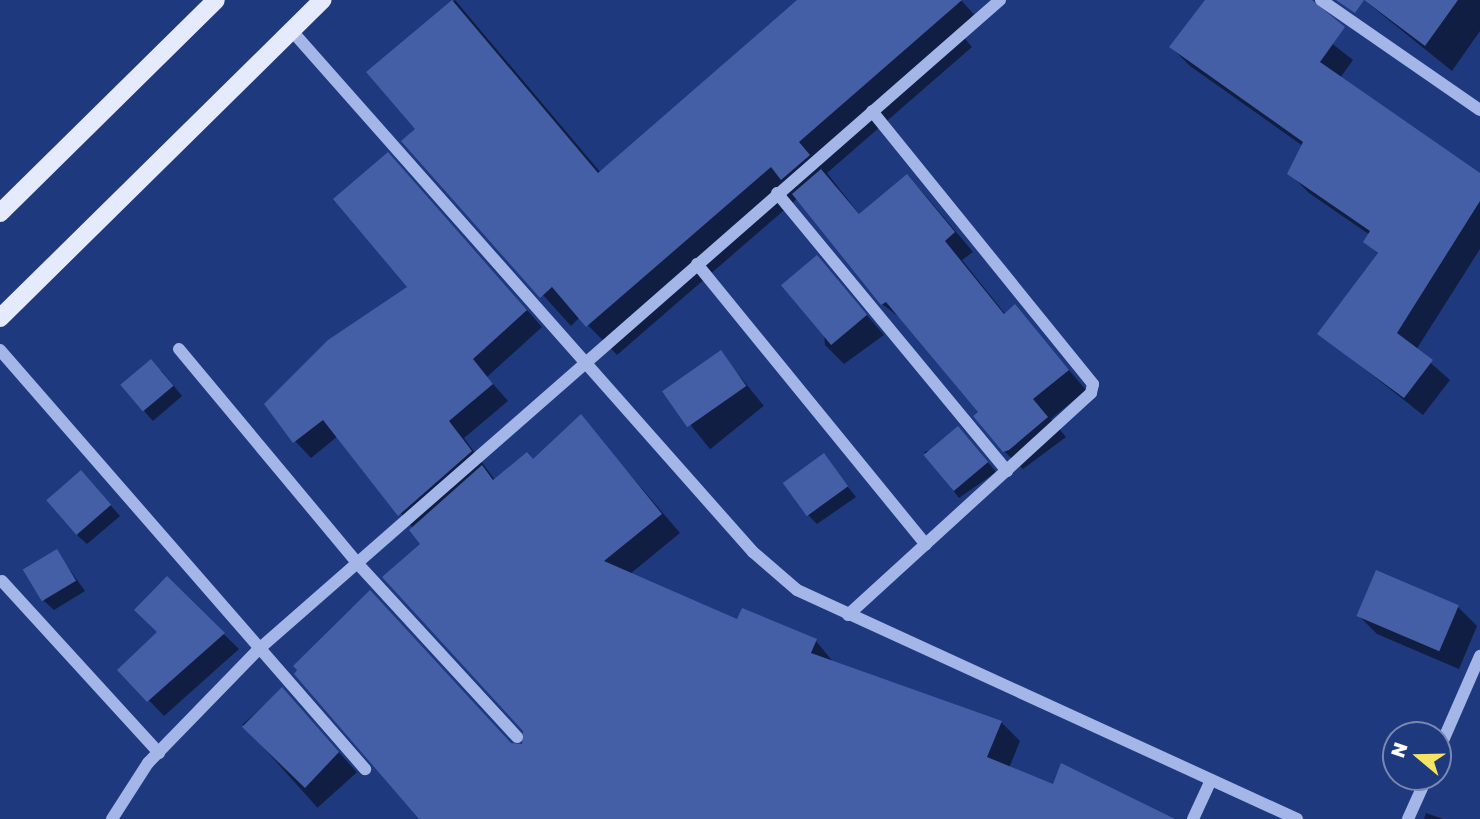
<!DOCTYPE html>
<style>
body{margin:0}
#map{position:relative;width:1480px;height:819px;overflow:hidden;background:#1f397e;font-family:"Golos Text",sans-serif}
div>[style]{position:absolute}
[style*='--x']{left:calc(var(--x)*1px);top:calc(var(--y)*1px);width:calc(var(--w)*1px);rotate:calc(var(--a)*1deg)}
.shadow>*{inset:0;background:#0007;transform-origin:0 0}
.building>*{inset:0;background:#445fa5;transform-origin:0 0}
.minor>*{height:12px;margin:-6px;padding:0 6px;transform-origin:6px;border-radius:6px;background:#a3b6e7}
.major>*{height:18px;margin:-9px;padding:0 9px;transform-origin:9px;border-radius:9px;background:#e5eafd}
span{translate:-50% -50%;white-space:nowrap;text-align:center;line-height:1.15;-webkit-text-stroke:6px #1f397e;paint-order:stroke}
.north{position:absolute;left:1382px;top:721px;width:70px;height:70px;box-sizing:border-box;background:#1f397e;border:2px solid #7988b2;border-radius:50%;rotate:289deg;font-size:19px;font-weight:700;line-height:28px;text-align:center;color:#fff}
.north::after{content:'';display:block;margin:auto;width:24px;height:32px;background:#f5e463;clip-path:polygon(50% 0,100% 100%,50% 72%,0 100%)}
</style>
<div id="map">
<div class="shadow">
<div style="clip-path:polygon(455px 0,601px 173px,800px 0,961px 0,978px 19px,961px 34px,972px 47px,827px 173px,860px 215px,907px 176px,925px 195px,973px 252px,962px 260px,1006px 315px,1015px 307px,1086px 390px,1051px 419px,1066px 437px,1023px 469px,1004px 451px,980px 412px,904px 321px,882px 304px,798px 198px,617px 355px,580px 317px,571px 326px,404px 141px,418px 129px,368px 73px)"></div>
<div style="clip-path:polygon(1208px 0,1276px 0,1353px 60px,1340px 78px,1480px 175px,1480px 249px,1416px 350px,1450px 380px,1423px 415px,1320px 334px,1379px 255px,1365px 241px,1370px 235px,1309px 193px,1290px 174px,1303px 146px,1190px 66px,1171px 47px)"></div>
<div style="clip-path:polygon(1364px 0,1480px 0,1480px 31px,1452px 71px)"></div>
<div style="clip-path:polygon(404px 171px,542px 327px,487px 377px,508px 401px,464px 438px,495px 480px,534px 461px,581px 417px,680px 533px,630px 574px,738px 622px,743px 610px,816px 641px,834px 663px,1001px 722px,1020px 741px,1009px 768px,1054px 787px,1165px 819px,422px 819px,511px 745px,524px 746px,525px 730px,413px 528px,338px 436px,311px 458px,295px 441px,409px 288px)"></div>
<div style="clip-path:polygon(817px 257px,884px 335px,844px 364px,825px 345px)"></div>
<div style="left:721px;top:353px;width:68px;height:69px;rotate:51deg"></div>
<div style="clip-path:polygon(161px 370px,182px 396px,153px 421px,144px 411px)"></div>
<div style="clip-path:polygon(968px 438px,996px 472px,959px 498px,924px 452px)"></div>
<div style="clip-path:polygon(823px 456px,856px 497px,817px 524px,808px 515px)"></div>
<div style="clip-path:polygon(90px 482px,120px 516px,87px 544px,77px 535px)"></div>
<div style="clip-path:polygon(57px 552px,85px 591px,54px 610px,44px 601px)"></div>
<div style="clip-path:polygon(167px 579px,239px 649px,164px 716px,120px 670px,159px 632px)"></div>
<div style="clip-path:polygon(1458px 607px,1477px 626px,1459px 669px,1377px 634px,1358px 615px)"></div>
<div style="left:282px;top:689px;width:112px;height:53px;rotate:48deg"></div>
<div style="clip-path:polygon(1426px 813px,1443px 819px,1424px 819px)"></div>
</div>
<div class="building">
<div style="clip-path:polygon(452px 0,598px 173px,797px 0,962px 0,799px 142px,810px 155px,781px 180px,771px 167px,586px 327px,552px 287px,540px 298px,401px 141px,415px 129px,366px 72px)"></div>
<div style="clip-path:polygon(1205px 0,1312px 0,1345px 27px,1320px 62px,1480px 173px,1480px 201px,1397px 333px,1433px 360px,1404px 398px,1317px 334px,1378px 253px,1363px 242px,1370px 231px,1287px 174px,1303px 142px,1169px 47px)"></div>
<div style="clip-path:polygon(1336px 0,1458px 0,1425px 46px,1364px 0,1355px 13px)"></div>
<div style="clip-path:polygon(388px 152px,527px 310px,473px 359px,493px 384px,449px 421px,472px 451px,398px 516px,323px 420px,293px 443px,264px 404px,328px 340px,407px 287px,333px 199px)"></div>
<div style="clip-path:polygon(821px 169px,859px 214px,907px 174px,955px 232px,945px 241px,1004px 314px,1015px 304px,1069px 370px,1033px 399px,1048px 417px,1009px 450px,1003px 452px,973px 416px,978px 412px,886px 302px,881px 305px,792px 194px)"></div>
<div style="left:817px;top:255px;width:78px;height:47px;rotate:50deg"></div>
<div style="left:721px;top:350px;width:44px;height:72px;rotate:55deg"></div>
<div style="left:151px;top:359px;width:35px;height:40px;rotate:50deg"></div>
<div style="clip-path:polygon(581px 414px,662px 514px,604px 561px,737px 619px,742px 608px,817px 639px,811px 653px,1002px 721px,987px 757px,1053px 784px,1061px 763px,1175px 819px,419px 819px,294px 674px,297px 670px,293px 666px,370px 590px,511px 743px,522px 744px,523px 731px,382px 577px,420px 544px,409px 530px,482px 465px,493px 480px,527px 452px,533px 459px)"></div>
<div style="left:958px;top:426px;width:47px;height:45px;rotate:50deg"></div>
<div style="left:824px;top:453px;width:41px;height:51px;rotate:54deg"></div>
<div style="left:81px;top:470px;width:46px;height:46px;rotate:49deg"></div>
<div style="left:57px;top:549px;width:37px;height:40px;rotate:59deg"></div>
<div style="left:1376px;top:570px;width:90px;height:50px;rotate:23deg"></div>
<div style="clip-path:polygon(167px 576px,225px 633px,147px 702px,117px 670px,157px 632px,134px 610px)"></div>
<div style="clip-path:polygon(282px 687px,339px 752px,305px 788px,242px 727px)"></div>
</div>
<div class="minor">
<div style="--x:1321;--y:0;--w:193;--a:34.7"></div>
<div style="--x:292;--y:31;--w:696;--a:48.5"></div>
<div style="--x:753;--y:552;--w:58;--a:40.8"></div>
<div style="--x:797;--y:590;--w:550;--a:24.61"></div>
<div style="--x:777;--y:193;--w:361;--a:50.4"></div>
<div style="--x:697;--y:264;--w:362;--a:50.8"></div>
<div style="--x:179;--y:349;--w:280;--a:50.2"></div>
<div style="--x:358;--y:564;--w:235;--a:47.4"></div>
<div style="--x:0;--y:350;--w:556;--a:48.94"></div>
<div style="--x:2;--y:581;--w:233;--a:47.6"></div>
<div style="--x:848;--y:615;--w:329;--a:-42.4"></div>
<div style="--x:1091;--y:393;--w:9;--a:-77"></div>
<div style="--x:1093;--y:384;--w:351;--a:-129"></div>
<div style="--x:1438;--y:752;--w:105;--a:-66.4"></div>
<div style="--x:112;--y:819;--w:67;--a:-57.3"></div>
<div style="--x:148;--y:763;--w:159;--a:-45.8"></div>
<div style="--x:259;--y:649;--w:985;--a:-41.21"></div>
<div style="--x:1193;--y:819;--w:43;--a:-65.2"></div>
<div style="--x:1408;--y:819;--w:46;--a:-65.7"></div>
</div>
<div class="major">
<div style="--x:0;--y:213;--w:303;--a:-44.6"></div>
<div style="--x:0;--y:318;--w:453;--a:-44.6"></div>
</div>
<div class="north">N</div>
</div>
